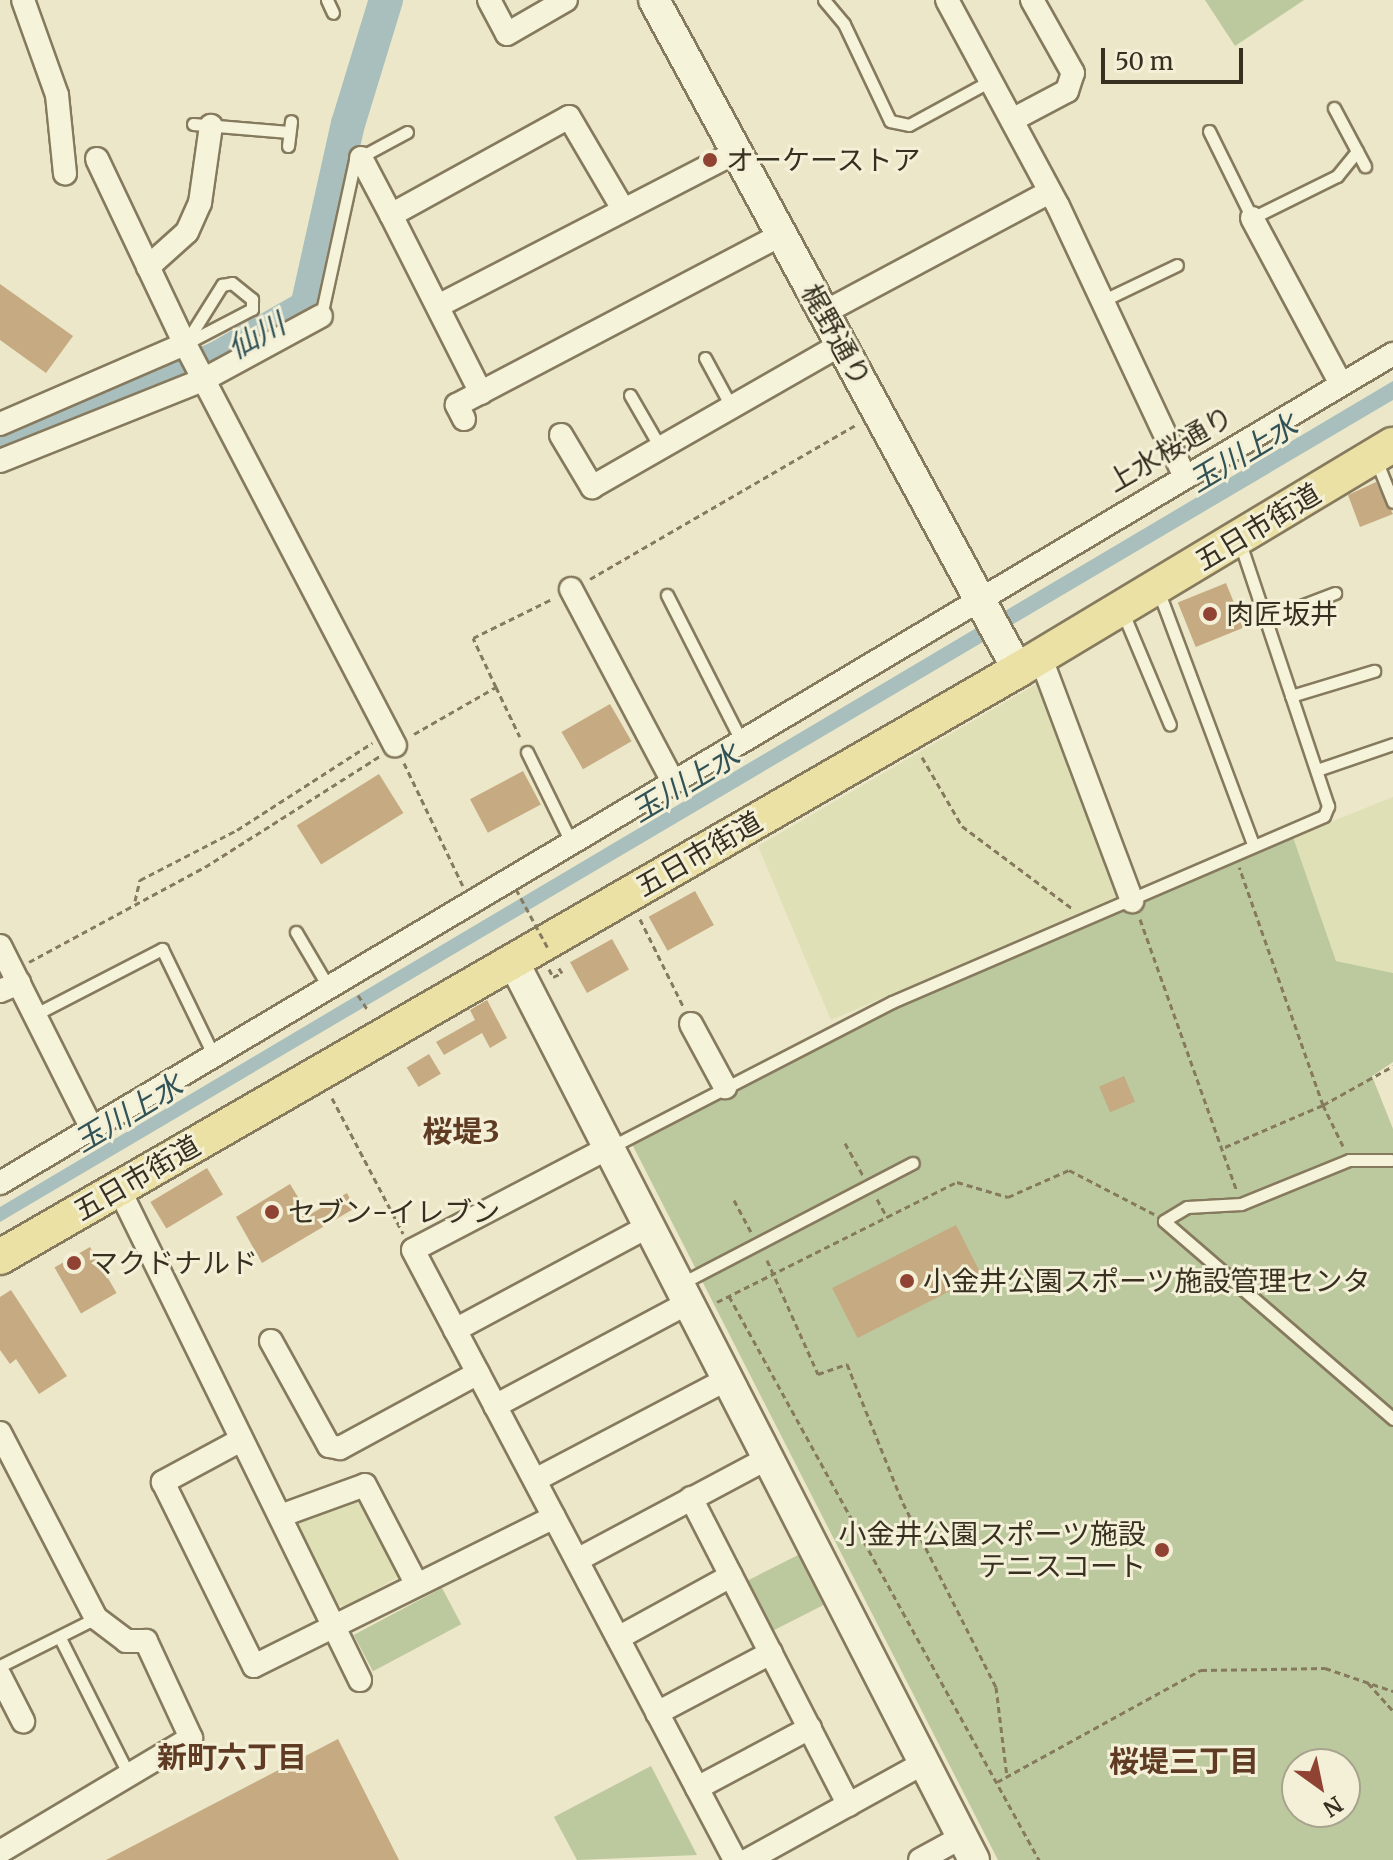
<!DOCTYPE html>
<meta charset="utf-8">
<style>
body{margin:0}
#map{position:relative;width:1393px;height:1860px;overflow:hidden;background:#ebe7c8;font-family:Merriweather,"Noto Sans JP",serif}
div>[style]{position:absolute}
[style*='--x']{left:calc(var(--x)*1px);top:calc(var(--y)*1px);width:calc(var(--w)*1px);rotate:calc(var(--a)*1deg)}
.farmland>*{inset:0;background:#dfe0b6}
.green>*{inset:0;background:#bcc89d;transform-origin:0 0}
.water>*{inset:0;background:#a9bfbd}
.river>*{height:34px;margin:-17px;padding:0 17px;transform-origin:17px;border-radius:17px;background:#a9bfbd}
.building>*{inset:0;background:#c6aa81;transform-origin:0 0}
.path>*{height:3px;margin-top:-1.5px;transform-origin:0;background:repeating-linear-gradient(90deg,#867a5e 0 6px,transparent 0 10px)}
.roads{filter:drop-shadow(2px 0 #867a5e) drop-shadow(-2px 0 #867a5e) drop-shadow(0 2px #867a5e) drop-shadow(0 -2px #867a5e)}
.lane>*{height:11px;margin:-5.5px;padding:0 5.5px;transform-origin:5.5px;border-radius:5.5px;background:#f6f3db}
.street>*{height:22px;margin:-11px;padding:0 11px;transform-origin:11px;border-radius:11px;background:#f6f3db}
.secondary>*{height:30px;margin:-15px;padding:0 15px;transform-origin:15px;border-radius:15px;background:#f6f3db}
.primary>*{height:34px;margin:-17px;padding:0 17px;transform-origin:17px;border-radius:17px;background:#ebe1a4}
.path-bridge>*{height:3px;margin-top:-1.5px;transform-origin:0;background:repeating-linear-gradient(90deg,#867a5e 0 6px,transparent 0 10px)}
.dots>*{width:22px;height:22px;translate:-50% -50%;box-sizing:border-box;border:4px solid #f3f0d7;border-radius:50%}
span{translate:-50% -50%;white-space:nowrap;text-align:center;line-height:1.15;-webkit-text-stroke:6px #f3f0d7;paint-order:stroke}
.poi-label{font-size:28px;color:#373021}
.left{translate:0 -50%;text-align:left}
.right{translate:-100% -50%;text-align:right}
.street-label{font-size:28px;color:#373021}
.water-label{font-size:30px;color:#315256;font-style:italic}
.neighbourhood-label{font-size:30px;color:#603b24;font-weight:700}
.north{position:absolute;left:1281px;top:1748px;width:80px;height:80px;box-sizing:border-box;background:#f3f0d7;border:2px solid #a8a38e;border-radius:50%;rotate:147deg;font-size:22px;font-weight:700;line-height:32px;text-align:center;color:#373021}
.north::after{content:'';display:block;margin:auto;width:28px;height:36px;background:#904333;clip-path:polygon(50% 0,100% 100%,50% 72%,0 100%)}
.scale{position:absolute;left:1101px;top:48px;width:142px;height:36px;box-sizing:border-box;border:4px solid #373021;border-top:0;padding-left:10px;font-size:24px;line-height:28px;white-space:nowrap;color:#373021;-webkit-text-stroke:6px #f3f0d7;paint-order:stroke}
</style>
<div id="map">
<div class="farmland">
<div style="clip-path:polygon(1040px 682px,1123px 894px,831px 1020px,758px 846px)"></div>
<div style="clip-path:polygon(1393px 797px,1393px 973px,1336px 961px,1293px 837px)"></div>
<div style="clip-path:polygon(360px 1494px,400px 1576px,345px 1607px,335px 1604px,294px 1523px)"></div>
</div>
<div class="green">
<div style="clip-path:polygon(1205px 0,1304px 0,1235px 46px)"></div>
<div style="clip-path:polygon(evenodd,1293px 837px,1336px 961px,1393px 973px,1393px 1062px,1372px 1076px,1393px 1129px,1393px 1860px,998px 1860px,631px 1142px,895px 1009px,1293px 837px,1297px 1764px,1345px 1764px,1345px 1812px,1297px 1812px,1297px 1764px)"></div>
<div style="left:800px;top:1554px;width:56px;height:64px;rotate:63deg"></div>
<div style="left:442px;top:1588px;width:41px;height:100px;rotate:62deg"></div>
<div style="clip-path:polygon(651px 1766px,697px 1855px,577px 1860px,554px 1817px)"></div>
</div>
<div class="water">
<div style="clip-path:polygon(1393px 381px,1393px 400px,0 1222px,0 1207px)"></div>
</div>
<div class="river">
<div style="--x:0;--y:448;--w:234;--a:-22.4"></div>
<div style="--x:216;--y:359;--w:105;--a:-29.7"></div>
<div style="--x:307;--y:307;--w:188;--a:-77.4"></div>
<div style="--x:348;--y:124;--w:130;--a:-73"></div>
</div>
<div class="building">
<div style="clip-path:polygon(0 284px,73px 336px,46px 373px,0 340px)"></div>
<div style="clip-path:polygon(1376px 482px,1393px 514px,1360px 527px,1348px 495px)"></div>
<div style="left:1226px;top:583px;width:48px;height:52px;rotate:68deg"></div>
<div style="left:610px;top:704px;width:43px;height:56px;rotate:60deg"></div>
<div style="left:523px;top:771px;width:38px;height:60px;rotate:62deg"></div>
<div style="left:379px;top:774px;width:46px;height:97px;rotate:58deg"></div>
<div style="left:695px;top:891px;width:39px;height:53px;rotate:61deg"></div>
<div style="left:612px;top:939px;width:35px;height:48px;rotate:61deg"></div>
<div style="clip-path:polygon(487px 1000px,507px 1038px,490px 1048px,482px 1033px,444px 1055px,436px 1042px,475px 1020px,470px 1010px)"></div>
<div style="left:429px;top:1054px;width:23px;height:26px;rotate:59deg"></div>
<div style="left:1124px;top:1076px;width:28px;height:27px;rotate:67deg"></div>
<div style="left:207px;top:1168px;width:31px;height:66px;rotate:59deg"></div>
<div style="clip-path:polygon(290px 1184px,309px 1215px,347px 1193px,355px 1208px,262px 1263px,236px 1217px)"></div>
<div style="left:956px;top:1225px;width:56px;height:139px;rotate:63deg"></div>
<div style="left:90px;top:1247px;width:53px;height:41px;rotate:60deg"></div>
<div style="clip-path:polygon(11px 1290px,67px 1376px,39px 1394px,16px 1359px,10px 1364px,0 1350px,0 1297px)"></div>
<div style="clip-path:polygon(338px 1739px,399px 1860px,106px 1860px)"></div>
</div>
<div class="path">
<div style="--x:590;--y:579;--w:309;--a:-30.1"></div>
<div style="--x:496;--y:687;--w:55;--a:64.4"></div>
<div style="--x:414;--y:734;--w:95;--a:-29.8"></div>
<div style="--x:496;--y:687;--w:54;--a:-115.1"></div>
<div style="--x:473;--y:638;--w:88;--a:-26.3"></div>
<div style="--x:922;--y:757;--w:80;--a:59.9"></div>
<div style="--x:962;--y:826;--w:139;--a:36.8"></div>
<div style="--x:404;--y:763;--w:136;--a:64.4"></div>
<div style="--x:135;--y:901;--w:22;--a:-77"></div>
<div style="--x:140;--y:880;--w:109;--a:-27.3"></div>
<div style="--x:237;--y:830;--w:161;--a:-32.8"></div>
<div style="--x:640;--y:919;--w:97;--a:63.7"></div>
<div style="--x:1140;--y:919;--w:289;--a:70.4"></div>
<div style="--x:29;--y:962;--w:200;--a:-28.4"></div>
<div style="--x:205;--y:867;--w:207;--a:-32.4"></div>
<div style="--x:549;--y:969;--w:9;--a:63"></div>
<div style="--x:553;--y:977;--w:10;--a:-24"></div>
<div style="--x:562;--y:973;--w:9;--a:-122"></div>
<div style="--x:358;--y:995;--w:20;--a:57"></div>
<div style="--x:332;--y:1098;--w:153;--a:62.3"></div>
<div style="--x:845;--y:1143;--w:37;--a:61"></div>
<div style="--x:1343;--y:1146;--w:46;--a:-116"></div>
<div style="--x:1323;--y:1105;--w:80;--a:-29.1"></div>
<div style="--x:1225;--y:1147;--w:107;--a:-23.2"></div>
<div style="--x:1323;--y:1105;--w:252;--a:-109.4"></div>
<div style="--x:877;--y:1199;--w:21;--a:61"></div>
<div style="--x:734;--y:1200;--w:36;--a:62"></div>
<div style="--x:767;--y:1260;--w:125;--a:65.9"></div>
<div style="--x:818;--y:1374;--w:31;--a:-19"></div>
<div style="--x:847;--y:1364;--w:150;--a:68.1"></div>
<div style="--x:903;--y:1503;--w:206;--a:63.2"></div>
<div style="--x:996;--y:1687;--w:91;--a:83"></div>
<div style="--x:729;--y:1296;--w:644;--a:61.2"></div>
<div style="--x:717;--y:1302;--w:268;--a:-26.6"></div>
<div style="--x:957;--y:1182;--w:53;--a:16.4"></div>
<div style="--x:1008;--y:1197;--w:67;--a:-23.9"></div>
<div style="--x:1069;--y:1170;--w:96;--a:27.4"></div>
<div style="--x:1368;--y:1683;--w:38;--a:48"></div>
<div style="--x:997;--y:1782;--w:233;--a:-28.8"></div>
<div style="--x:1201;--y:1670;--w:124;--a:-0.9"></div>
<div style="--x:1325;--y:1668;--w:72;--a:18.7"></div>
</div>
<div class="roads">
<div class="lane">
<div style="--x:327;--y:0;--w:14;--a:65"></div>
<div style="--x:824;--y:0;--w:31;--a:50"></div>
<div style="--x:844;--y:24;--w:107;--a:64.6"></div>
<div style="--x:890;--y:121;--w:19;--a:12"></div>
<div style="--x:909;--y:125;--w:92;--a:-28.5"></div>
<div style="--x:1334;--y:108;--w:66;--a:61.9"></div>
<div style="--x:193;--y:124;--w:96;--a:4.8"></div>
<div style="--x:1209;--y:131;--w:97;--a:63.7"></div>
<div style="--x:1252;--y:218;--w:95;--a:-26.3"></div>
<div style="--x:1337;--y:176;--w:32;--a:-51"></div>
<div style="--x:288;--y:146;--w:25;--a:-83"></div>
<div style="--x:232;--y:283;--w:26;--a:39"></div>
<div style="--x:252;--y:299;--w:10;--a:90"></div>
<div style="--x:252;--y:309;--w:76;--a:152.4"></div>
<div style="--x:185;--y:344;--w:70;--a:-57.9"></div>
<div style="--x:222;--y:285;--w:10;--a:-11"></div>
<div style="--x:1102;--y:301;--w:83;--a:-25.6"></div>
<div style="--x:321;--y:316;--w:160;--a:-77.7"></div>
<div style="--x:355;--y:160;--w:59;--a:-28.3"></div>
<div style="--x:705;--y:358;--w:55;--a:61.6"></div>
<div style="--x:630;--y:395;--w:60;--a:60"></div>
<div style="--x:1376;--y:460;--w:45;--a:68"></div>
<div style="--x:1158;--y:590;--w:271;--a:69.5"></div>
<div style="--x:667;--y:595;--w:165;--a:63"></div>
<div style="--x:1123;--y:613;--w:121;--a:67.2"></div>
<div style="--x:1267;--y:619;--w:73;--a:-20.9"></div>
<div style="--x:1291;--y:696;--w:87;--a:-16.8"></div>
<div style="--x:527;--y:752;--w:100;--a:63.9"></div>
<div style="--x:1317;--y:770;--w:80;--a:-18.9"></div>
<div style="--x:296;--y:932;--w:65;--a:59.5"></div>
<div style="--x:36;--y:1014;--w:142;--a:-27.3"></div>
<div style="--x:162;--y:949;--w:119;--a:64.1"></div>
<div style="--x:611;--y:1147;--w:316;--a:-27.3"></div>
<div style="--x:892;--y:1002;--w:470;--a:-23.3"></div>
<div style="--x:1324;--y:816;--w:11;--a:-68"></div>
<div style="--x:1328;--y:806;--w:277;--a:-108.5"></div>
<div style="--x:1391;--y:1160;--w:42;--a:180"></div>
<div style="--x:1349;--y:1160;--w:117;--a:157.8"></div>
<div style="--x:1241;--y:1204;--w:54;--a:176.8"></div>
<div style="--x:1187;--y:1207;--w:27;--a:149"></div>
<div style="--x:1164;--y:1221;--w:303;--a:40.8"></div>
<div style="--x:682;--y:1283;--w:260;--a:-27.5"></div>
<div style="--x:60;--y:1638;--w:156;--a:63.3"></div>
<div style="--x:0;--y:1666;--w:107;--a:-26.6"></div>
</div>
<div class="street">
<div style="--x:23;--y:0;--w:101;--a:70.3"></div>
<div style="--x:57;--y:95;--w:79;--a:84.2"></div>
<div style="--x:489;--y:0;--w:38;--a:62"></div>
<div style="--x:507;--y:34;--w:68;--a:-30"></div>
<div style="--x:947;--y:0;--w:234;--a:61.7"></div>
<div style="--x:1058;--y:206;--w:297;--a:64.9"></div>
<div style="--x:1012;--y:120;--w:62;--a:-27.8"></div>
<div style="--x:1067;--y:91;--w:19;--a:-72"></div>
<div style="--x:1073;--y:73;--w:84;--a:-119.3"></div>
<div style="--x:361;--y:158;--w:64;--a:62.2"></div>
<div style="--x:97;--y:159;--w:205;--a:64.6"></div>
<div style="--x:185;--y:344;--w:453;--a:62.4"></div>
<div style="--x:1252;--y:218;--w:188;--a:61.8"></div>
<div style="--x:148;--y:267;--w:52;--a:-41.9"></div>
<div style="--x:187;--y:232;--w:32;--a:-66"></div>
<div style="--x:200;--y:203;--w:78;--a:-81.9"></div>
<div style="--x:438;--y:306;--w:334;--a:-27.3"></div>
<div style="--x:823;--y:313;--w:257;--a:-28.1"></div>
<div style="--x:481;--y:393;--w:199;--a:-116.8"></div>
<div style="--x:391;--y:215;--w:203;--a:-28.8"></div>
<div style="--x:569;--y:117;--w:107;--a:59.6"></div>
<div style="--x:464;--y:419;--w:16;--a:-117"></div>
<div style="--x:457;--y:405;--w:366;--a:-27.7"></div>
<div style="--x:0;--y:424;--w:202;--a:-23.4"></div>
<div style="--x:561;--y:435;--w:61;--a:59.2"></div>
<div style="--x:592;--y:487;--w:286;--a:-29.8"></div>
<div style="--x:0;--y:461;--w:219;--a:-21.8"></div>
<div style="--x:203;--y:380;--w:134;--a:-28.5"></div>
<div style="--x:571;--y:589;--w:218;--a:62.1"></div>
<div style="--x:1040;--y:656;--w:262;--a:69.4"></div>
<div style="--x:0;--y:946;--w:205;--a:63.3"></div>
<div style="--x:0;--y:991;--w:21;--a:-23"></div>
<div style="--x:691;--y:1024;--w:72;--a:61.6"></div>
<div style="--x:610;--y:1147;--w:222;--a:152.4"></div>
<div style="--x:413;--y:1250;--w:690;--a:62.17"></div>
<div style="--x:0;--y:1183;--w:1621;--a:-30.76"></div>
<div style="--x:119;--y:1189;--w:547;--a:63.86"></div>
<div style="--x:455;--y:1330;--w:222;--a:-28.2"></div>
<div style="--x:271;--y:1341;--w:120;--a:61.1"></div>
<div style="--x:329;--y:1446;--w:11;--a:10"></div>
<div style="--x:340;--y:1448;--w:157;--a:-28.5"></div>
<div style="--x:495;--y:1406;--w:221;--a:-28.1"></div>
<div style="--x:0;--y:1433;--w:208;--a:62.6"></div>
<div style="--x:96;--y:1618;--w:38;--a:37"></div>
<div style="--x:126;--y:1641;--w:20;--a:0"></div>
<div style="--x:146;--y:1641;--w:107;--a:65.1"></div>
<div style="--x:191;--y:1738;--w:222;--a:149.2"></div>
<div style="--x:241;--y:1440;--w:89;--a:151.7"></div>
<div style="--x:163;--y:1482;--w:205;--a:63.7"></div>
<div style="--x:254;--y:1666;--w:335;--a:-26.4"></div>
<div style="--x:535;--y:1480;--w:219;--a:-27.7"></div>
<div style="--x:691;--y:1498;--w:345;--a:62.8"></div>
<div style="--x:280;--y:1516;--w:90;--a:-20"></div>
<div style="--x:365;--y:1485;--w:110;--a:62.5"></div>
<div style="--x:577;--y:1560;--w:219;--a:-28.1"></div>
<div style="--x:618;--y:1638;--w:129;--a:-28.8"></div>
<div style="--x:0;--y:1676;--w:51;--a:62.9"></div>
<div style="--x:657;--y:1713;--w:129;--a:-27.8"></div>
<div style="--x:697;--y:1788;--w:128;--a:-28"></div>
<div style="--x:748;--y:1860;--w:201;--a:-28.9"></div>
<div style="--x:920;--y:1860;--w:48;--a:-28.7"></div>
</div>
<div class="secondary">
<div style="--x:654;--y:0;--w:762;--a:61.49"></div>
<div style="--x:513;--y:961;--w:1010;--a:62.85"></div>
</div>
<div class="primary">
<div style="--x:0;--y:1257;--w:1175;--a:-29.97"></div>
<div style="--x:1018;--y:670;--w:437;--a:-31"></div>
</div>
</div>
<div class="path-bridge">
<div style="--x:516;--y:889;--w:69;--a:61.6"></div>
</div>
<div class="dots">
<div style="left:710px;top:160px;background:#904333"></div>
<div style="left:1210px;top:614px;background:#904333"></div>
<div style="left:272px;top:1212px;background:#904333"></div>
<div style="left:74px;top:1263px;background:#904333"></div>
<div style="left:907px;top:1281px;background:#904333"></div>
<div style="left:1162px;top:1550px;background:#904333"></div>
</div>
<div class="poi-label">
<span class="left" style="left:726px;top:160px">オーケーストア</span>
<span class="left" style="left:1226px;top:614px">肉匠坂井</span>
<span class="left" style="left:288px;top:1212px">セブン-イレブン</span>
<span class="left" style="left:90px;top:1263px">マクドナルド</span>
<span class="left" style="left:923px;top:1281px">小金井公園スポーツ施設管理センタ</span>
<span class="right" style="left:1146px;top:1550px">小金井公園スポーツ施設<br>テニスコート</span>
</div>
<div class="street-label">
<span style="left:836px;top:335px;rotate:61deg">梶野通り</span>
<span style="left:1170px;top:449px;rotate:-30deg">上水桜通り</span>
<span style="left:1258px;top:527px;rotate:-31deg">五日市街道</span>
<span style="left:699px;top:854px;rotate:-30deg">五日市街道</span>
<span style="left:137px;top:1178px;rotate:-30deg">五日市街道</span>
</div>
<div class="water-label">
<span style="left:256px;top:336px;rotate:-29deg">仙川</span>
<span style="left:1243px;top:453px;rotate:-31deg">玉川上水</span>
<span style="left:685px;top:783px;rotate:-31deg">玉川上水</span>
<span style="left:128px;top:1113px;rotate:-31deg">玉川上水</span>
</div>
<div class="neighbourhood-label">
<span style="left:461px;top:1131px">桜堤3</span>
<span style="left:232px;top:1757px">新町六丁目</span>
<span style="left:1184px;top:1761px">桜堤三丁目</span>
</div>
<div class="north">N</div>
<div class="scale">50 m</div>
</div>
